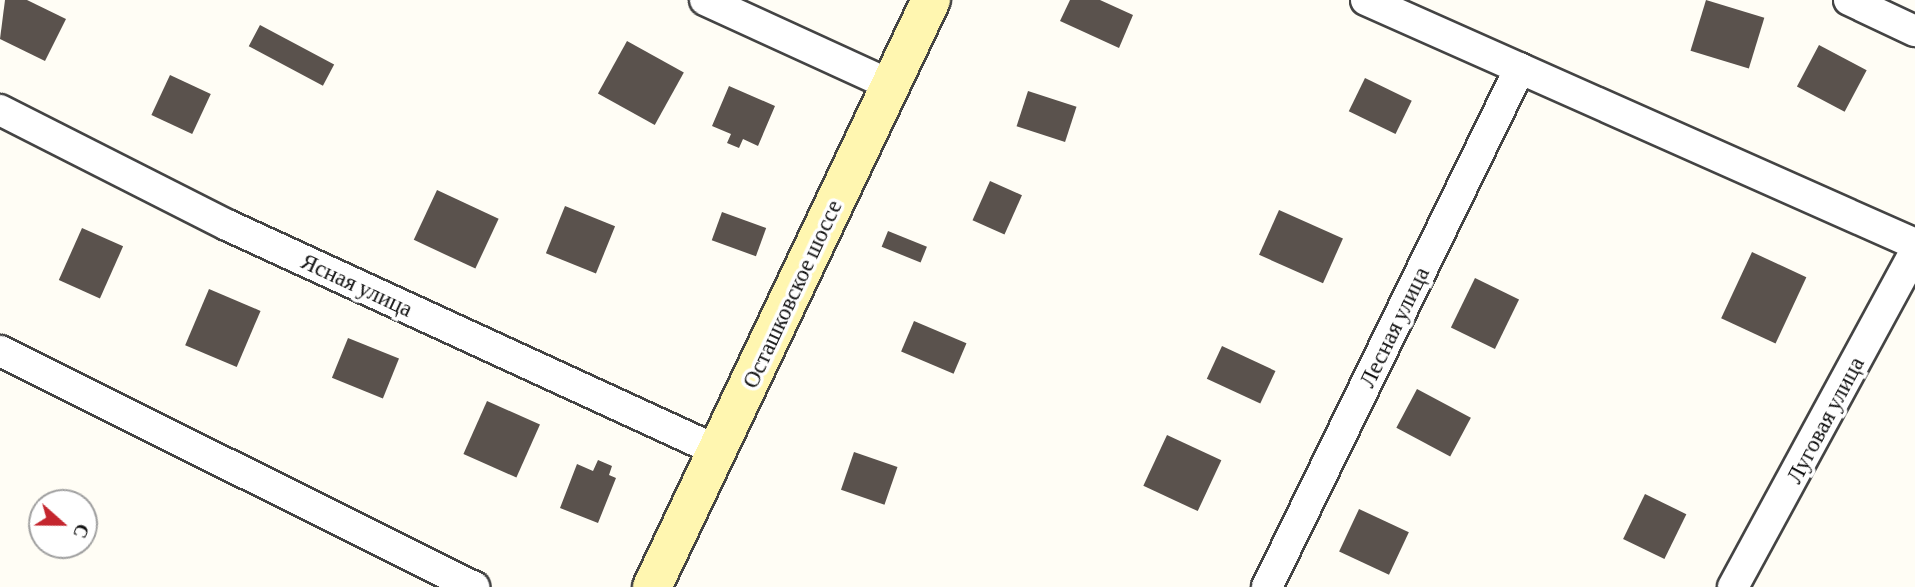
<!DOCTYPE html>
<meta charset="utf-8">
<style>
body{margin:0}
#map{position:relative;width:1915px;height:587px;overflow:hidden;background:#fffdf5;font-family:"Crimson Pro",serif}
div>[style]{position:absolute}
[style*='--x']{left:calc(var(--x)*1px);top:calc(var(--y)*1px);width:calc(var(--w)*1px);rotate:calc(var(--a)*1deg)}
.building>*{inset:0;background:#5a524d;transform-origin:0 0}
.roads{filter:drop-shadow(2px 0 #444) drop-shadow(-2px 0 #444) drop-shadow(0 2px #444) drop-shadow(0 -2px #444)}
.street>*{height:30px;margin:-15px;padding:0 15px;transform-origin:15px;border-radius:15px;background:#fff}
.secondary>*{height:38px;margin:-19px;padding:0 19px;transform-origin:19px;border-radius:19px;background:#fff6b0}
span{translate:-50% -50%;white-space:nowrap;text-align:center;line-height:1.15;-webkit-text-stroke:7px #fff;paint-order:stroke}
.street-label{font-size:23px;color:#111}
.north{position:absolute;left:28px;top:489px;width:70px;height:70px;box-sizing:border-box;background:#fff;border:2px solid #a0a0a0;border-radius:50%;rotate:111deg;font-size:19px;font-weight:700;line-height:28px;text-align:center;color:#111}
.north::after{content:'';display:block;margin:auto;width:24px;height:32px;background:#c4262e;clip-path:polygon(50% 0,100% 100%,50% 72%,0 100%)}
</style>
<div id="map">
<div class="building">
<div style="clip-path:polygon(5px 0,27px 0,66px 19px,45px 61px,0 39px)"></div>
<div style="clip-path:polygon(1070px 0,1100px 0,1133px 15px,1119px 48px,1060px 21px)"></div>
<div style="left:1706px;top:0;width:61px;height:53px;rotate:17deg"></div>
<div style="left:260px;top:25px;width:84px;height:24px;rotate:28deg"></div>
<div style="left:627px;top:41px;width:65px;height:60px;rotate:29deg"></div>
<div style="left:1819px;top:45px;width:54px;height:47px;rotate:28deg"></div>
<div style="left:170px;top:75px;width:45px;height:44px;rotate:25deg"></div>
<div style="left:1365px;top:78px;width:52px;height:37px;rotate:26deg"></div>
<div style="clip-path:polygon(729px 86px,775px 106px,758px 146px,743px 139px,739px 148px,727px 143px,731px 134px,712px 126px)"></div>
<div style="left:1028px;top:91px;width:51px;height:37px;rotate:18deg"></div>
<div style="left:990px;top:181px;width:35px;height:43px;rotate:24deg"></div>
<div style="left:437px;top:190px;width:68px;height:55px;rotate:25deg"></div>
<div style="left:565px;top:206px;width:54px;height:51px;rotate:22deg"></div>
<div style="left:1279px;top:210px;width:70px;height:49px;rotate:24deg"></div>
<div style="left:722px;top:212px;width:47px;height:30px;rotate:20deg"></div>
<div style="left:82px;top:228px;width:45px;height:57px;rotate:24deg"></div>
<div style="left:888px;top:231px;width:42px;height:17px;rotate:22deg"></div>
<div style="left:1752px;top:252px;width:60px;height:73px;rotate:25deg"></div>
<div style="left:1475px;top:278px;width:49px;height:55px;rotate:26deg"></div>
<div style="left:209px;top:289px;width:56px;height:61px;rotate:23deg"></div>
<div style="left:914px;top:321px;width:57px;height:33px;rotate:23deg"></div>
<div style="left:348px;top:338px;width:55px;height:43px;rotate:22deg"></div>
<div style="left:1222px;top:346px;width:59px;height:36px;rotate:25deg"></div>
<div style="left:1417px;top:389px;width:61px;height:44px;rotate:28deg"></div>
<div style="left:487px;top:401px;width:58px;height:58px;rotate:24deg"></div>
<div style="left:1167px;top:435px;width:60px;height:56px;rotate:25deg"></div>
<div style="left:854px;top:452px;width:46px;height:40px;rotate:19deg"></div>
<div style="clip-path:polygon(598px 460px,612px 466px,609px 475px,616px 478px,598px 523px,560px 508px,577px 464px,593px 471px)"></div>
<div style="left:1645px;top:494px;width:46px;height:50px;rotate:26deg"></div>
<div style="left:1359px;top:509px;width:55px;height:47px;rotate:25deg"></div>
</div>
<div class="roads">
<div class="street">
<div style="--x:705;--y:0;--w:205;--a:24.6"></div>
<div style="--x:1366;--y:0;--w:601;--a:23.96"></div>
<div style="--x:1849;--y:0;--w:73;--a:25.2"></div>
<div style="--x:0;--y:110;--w:254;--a:26.9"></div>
<div style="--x:227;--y:225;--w:541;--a:24.72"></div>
<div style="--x:0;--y:351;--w:530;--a:26.47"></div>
<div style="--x:1267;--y:587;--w:577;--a:-64.01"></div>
<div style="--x:1733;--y:587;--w:381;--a:-61.5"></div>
</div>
<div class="secondary">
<div style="--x:652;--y:587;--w:650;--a:-64.58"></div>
</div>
</div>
<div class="street-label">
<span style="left:357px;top:285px;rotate:25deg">Ясная улица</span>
<span style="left:792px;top:294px;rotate:-65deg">Осташковское шоссе</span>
<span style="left:1394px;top:327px;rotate:-64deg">Лесная улица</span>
<span style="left:1825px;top:420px;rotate:-62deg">Луговая улица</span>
</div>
<div class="north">С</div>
</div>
